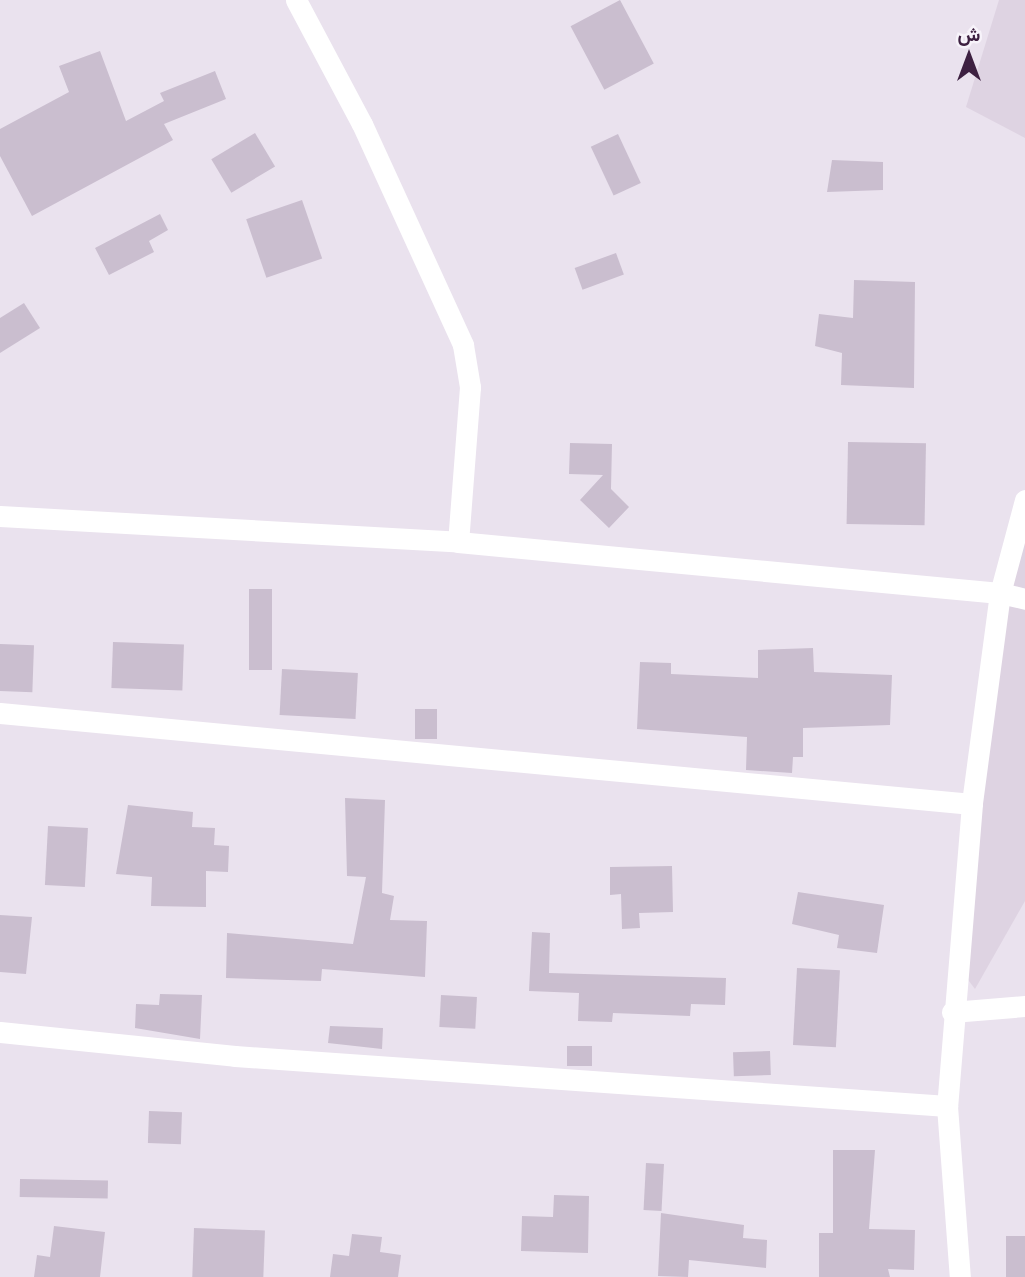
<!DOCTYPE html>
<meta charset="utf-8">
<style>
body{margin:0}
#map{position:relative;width:1025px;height:1277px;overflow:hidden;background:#eae2ee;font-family:Signika,Vazirmatn,sans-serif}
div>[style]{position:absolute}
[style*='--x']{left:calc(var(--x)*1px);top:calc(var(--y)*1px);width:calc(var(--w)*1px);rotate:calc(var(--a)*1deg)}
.built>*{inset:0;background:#ded3e2}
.building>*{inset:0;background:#cabecf;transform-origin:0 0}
.street>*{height:21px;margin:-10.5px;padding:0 10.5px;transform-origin:10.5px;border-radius:10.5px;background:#fff}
span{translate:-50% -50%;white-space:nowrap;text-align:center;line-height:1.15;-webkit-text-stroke:5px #f7f3fa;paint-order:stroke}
.north{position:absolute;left:934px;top:21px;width:70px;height:70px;-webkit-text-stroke:5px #f7f3fa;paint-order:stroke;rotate:0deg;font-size:19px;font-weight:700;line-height:28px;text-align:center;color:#3d2041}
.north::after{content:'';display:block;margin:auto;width:24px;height:32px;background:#3d2041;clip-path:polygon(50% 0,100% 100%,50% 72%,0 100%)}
</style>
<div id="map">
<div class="built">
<div style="clip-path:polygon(999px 0,1025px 0,1025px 138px,966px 107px)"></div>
<div style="clip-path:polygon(1025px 500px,1025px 901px,975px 989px,956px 964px,975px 775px)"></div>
</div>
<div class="building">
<div style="left:620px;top:0;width:72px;height:56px;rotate:62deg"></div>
<div style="clip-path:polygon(100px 51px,126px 121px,164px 101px,160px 93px,215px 71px,226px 99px,164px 124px,173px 140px,32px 216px,0 156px,0 129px,69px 92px,59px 66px)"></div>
<div style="left:255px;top:133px;width:39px;height:51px;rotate:59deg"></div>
<div style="left:618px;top:134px;width:54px;height:30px;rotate:65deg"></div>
<div style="clip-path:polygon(832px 160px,883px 162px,883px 190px,827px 192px)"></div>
<div style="left:302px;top:200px;width:62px;height:59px;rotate:71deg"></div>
<div style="clip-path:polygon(160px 214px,168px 230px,149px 241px,154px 252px,109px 275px,95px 248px)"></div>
<div style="left:616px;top:253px;width:23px;height:44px;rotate:70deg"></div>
<div style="clip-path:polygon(854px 280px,915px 282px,914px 388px,841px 385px,842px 353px,815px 346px,819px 314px,853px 318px)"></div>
<div style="clip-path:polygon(24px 303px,40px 328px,0 353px,0 318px)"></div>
<div style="left:848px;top:442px;width:78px;height:82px;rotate:1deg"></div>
<div style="clip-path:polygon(570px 443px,612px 444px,611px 489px,629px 507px,609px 528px,580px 500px,603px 475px,569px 474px)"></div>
<div style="left:249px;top:589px;width:23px;height:81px"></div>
<div style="left:113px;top:642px;width:71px;height:46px;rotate:2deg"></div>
<div style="left:0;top:644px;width:34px;height:47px;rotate:2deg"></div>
<div style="clip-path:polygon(813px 648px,814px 672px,892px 675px,890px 725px,803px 728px,803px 757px,793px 757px,792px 773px,746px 770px,747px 737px,637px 729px,640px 662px,671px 663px,671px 674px,758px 678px,758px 650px)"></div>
<div style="left:282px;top:669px;width:76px;height:46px;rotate:3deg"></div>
<div style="left:415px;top:709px;width:22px;height:30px"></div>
<div style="clip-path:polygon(345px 798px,385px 800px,382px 893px,394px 896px,390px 920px,427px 921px,425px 977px,322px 969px,321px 981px,226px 978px,227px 933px,353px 944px,366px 877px,347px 876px)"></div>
<div style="clip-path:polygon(128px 805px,193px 812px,192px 827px,215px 828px,214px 845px,229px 846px,228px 872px,206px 871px,206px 907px,151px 906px,152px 877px,116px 874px)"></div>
<div style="left:48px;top:826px;width:40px;height:59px;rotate:3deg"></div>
<div style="clip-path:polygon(672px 866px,673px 912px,639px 913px,640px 928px,622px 929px,621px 894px,610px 895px,610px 867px)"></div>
<div style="clip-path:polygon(798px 892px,884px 905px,877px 953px,837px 948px,839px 935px,792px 924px)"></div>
<div style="clip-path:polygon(0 915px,32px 917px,26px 974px,0 972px)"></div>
<div style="clip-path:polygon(532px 932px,550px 933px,549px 973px,726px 978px,725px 1005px,691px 1004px,690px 1016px,613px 1013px,612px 1022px,578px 1021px,579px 993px,529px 991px)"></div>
<div style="left:797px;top:968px;width:43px;height:77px;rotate:3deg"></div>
<div style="clip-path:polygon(160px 994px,202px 995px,200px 1039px,135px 1028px,136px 1004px,159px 1005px)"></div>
<div style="left:441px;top:995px;width:36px;height:32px;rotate:3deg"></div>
<div style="clip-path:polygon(330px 1026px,383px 1028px,382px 1049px,328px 1043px)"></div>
<div style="left:567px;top:1046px;width:25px;height:20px"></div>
<div style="left:770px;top:1051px;width:24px;height:37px;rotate:88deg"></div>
<div style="left:149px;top:1111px;width:33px;height:32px;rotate:2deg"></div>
<div style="clip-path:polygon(833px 1150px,875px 1150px,869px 1229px,915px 1230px,914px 1270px,888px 1269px,890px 1277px,819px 1277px,819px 1233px,833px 1233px)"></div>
<div style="left:646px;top:1163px;width:18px;height:47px;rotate:3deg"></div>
<div style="left:20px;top:1179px;width:88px;height:18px;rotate:1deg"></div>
<div style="clip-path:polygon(554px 1195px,589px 1196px,588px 1253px,521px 1251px,522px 1216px,553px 1217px)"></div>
<div style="clip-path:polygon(661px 1213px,744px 1225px,743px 1238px,767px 1240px,766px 1268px,689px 1260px,688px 1277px,658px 1276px)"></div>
<div style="clip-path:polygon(54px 1226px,105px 1232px,100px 1277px,34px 1277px,37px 1255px,50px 1257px)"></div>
<div style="left:194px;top:1228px;width:71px;height:49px;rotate:2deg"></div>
<div style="clip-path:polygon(352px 1234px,382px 1237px,380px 1252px,401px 1255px,398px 1277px,330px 1277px,333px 1254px,349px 1256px)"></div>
<div style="left:1006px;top:1236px;width:19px;height:41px"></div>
</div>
<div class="street">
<div style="--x:296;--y:0;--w:140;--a:62"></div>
<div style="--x:362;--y:124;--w:243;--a:65.4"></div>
<div style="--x:463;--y:345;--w:43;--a:80.5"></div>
<div style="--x:470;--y:387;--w:155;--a:94.4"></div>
<div style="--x:1025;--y:500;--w:96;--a:105"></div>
<div style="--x:1000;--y:593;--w:26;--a:13"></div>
<div style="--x:0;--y:516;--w:459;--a:3.2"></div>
<div style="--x:458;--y:542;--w:544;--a:5.38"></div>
<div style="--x:1000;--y:593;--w:213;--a:97.6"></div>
<div style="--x:972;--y:804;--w:303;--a:94.7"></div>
<div style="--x:947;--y:1106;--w:171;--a:85.7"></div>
<div style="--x:0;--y:713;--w:976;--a:5.35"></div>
<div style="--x:952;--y:1012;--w:73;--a:-4.7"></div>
<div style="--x:0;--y:1032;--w:236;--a:5.8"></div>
<div style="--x:235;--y:1056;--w:714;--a:4.02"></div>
</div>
<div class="north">ش</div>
</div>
